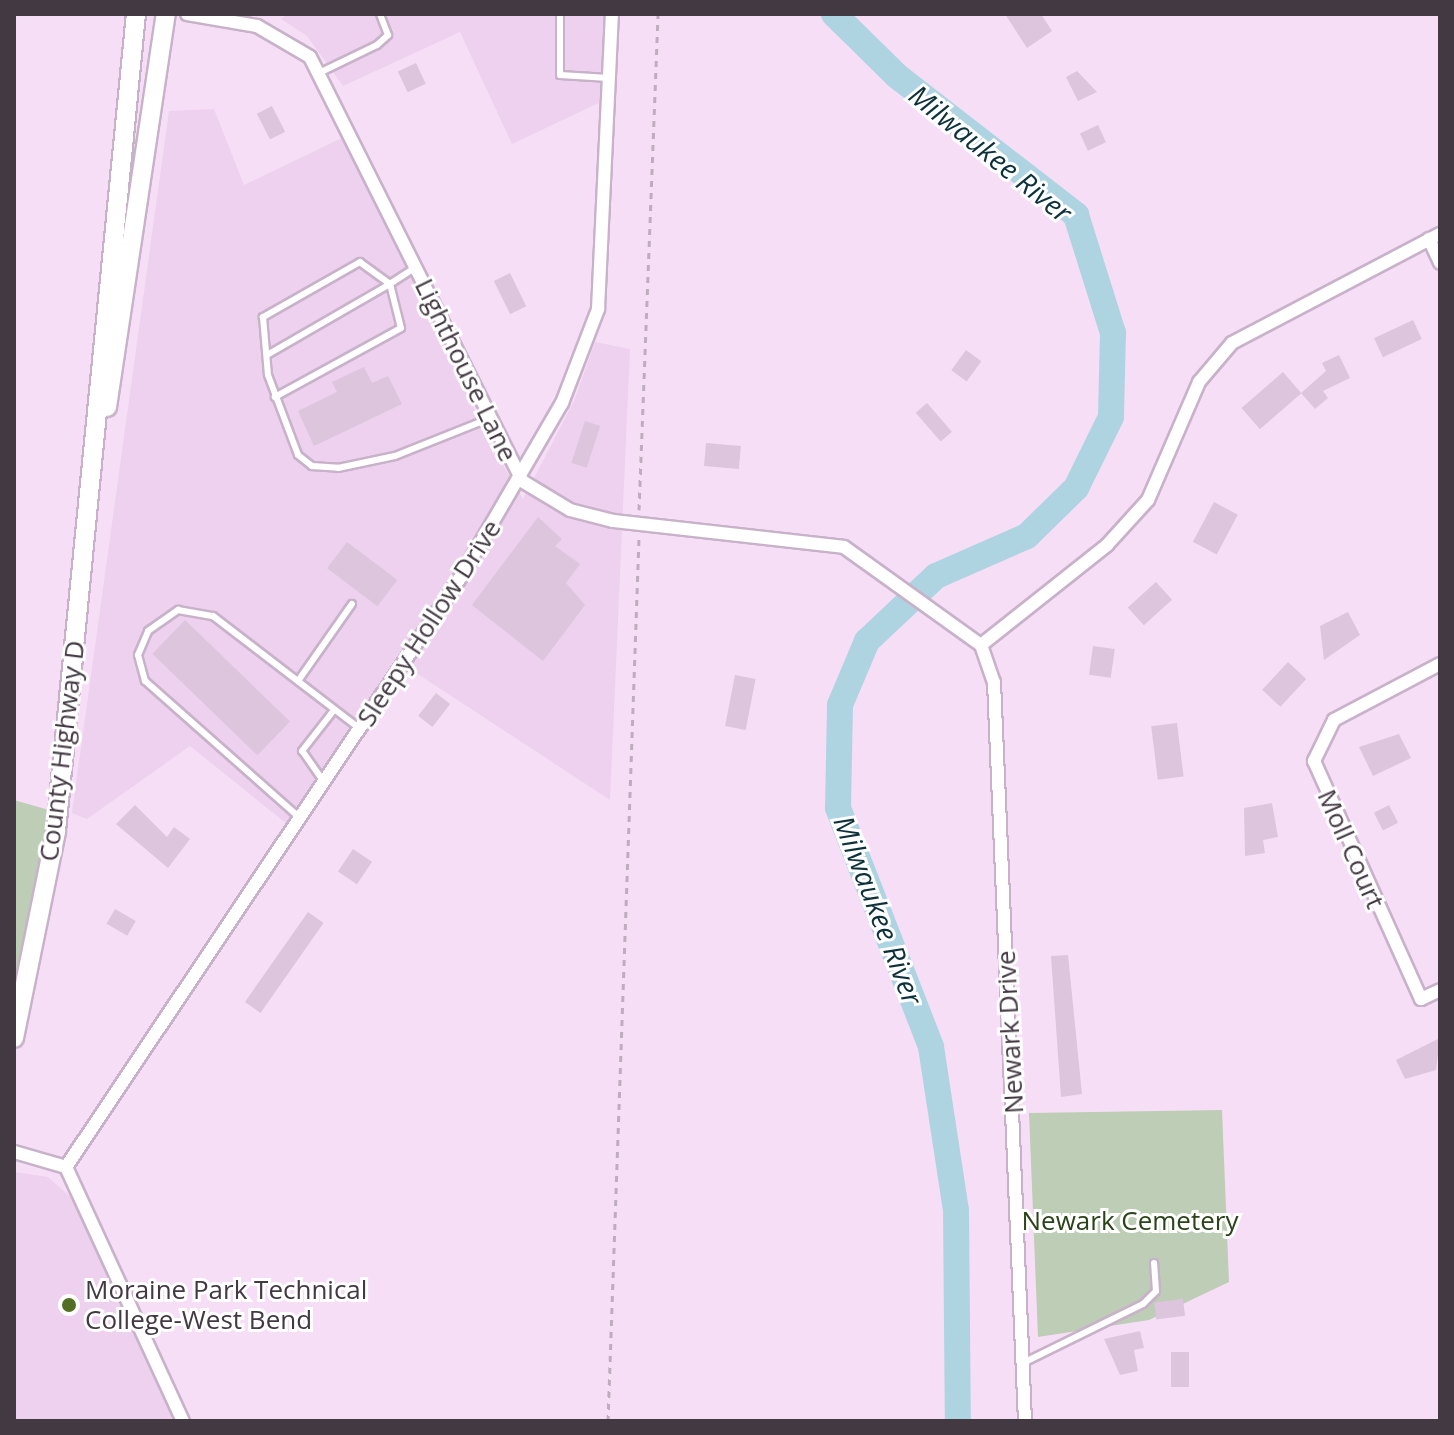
<!DOCTYPE html>
<style>
body{margin:0}
#map{position:relative;width:1454px;height:1435px;overflow:hidden;background:#f6dff6;font-family:"Open Sans",sans-serif}
div>[style]{position:absolute}
[style*='--x']{left:calc(var(--x)*1px);top:calc(var(--y)*1px);width:calc(var(--w)*1px);rotate:calc(var(--a)*1deg)}
.built>*{inset:0;background:#edd1ee}
.green>*{inset:0;background:#becdb6}
.river>*{height:26px;margin:-13px;padding:0 13px;transform-origin:13px;border-radius:13px;background:#afd4e1}
.building>*{inset:0;background:#ddc5de;transform-origin:0 0}
.path>*{height:3px;margin-top:-1.5px;transform-origin:0;background:repeating-linear-gradient(90deg,#bfacbf 0 6px,transparent 0 12px)}
.roads{filter:drop-shadow(2px 0 #c8b2c9) drop-shadow(-2px 0 #c8b2c9) drop-shadow(0 2px #c8b2c9) drop-shadow(0 -2px #c8b2c9)}
.service>*{height:6px;margin:-3px;padding:0 3px;transform-origin:3px;border-radius:3px;background:#fff}
.minor>*{height:12px;margin:-6px;padding:0 6px;transform-origin:6px;border-radius:6px;background:#fff}
.secondary>*{height:18px;margin:-9px;padding:0 9px;transform-origin:9px;border-radius:9px;background:#fff}
.dots>*{width:22px;height:22px;translate:-50% -50%;box-sizing:border-box;border:4px solid #fff;border-radius:50%}
span{translate:-50% -50%;white-space:nowrap;text-align:center;line-height:1.15;-webkit-text-stroke:6px #fff;paint-order:stroke}
.street-label{font-size:26px;color:#433943}
.park-label{font-size:26px;color:#2a4319}
.poi-label{font-size:26px;color:#433943}
.left{translate:0 -50%;text-align:left}
.water-label{font-size:28px;color:#0d313b;font-style:italic}
.frame{position:absolute;inset:0;border:16px solid #433943;pointer-events:none}
</style>
<div id="map">
<div class="built">
<div style="clip-path:polygon(287px 14px,606px 14px,603px 101px,512px 144px,460px 32px,343px 86px,307px 36px,281px 19px)"></div>
<div style="clip-path:polygon(214px 109px,244px 185px,348px 135px,490px 443px,523px 499px,574px 401px,595px 342px,630px 349px,610px 800px,395px 659px,287px 824px,190px 746px,87px 819px,72px 813px,169px 111px)"></div>
<div style="clip-path:polygon(14px 1172px,48px 1177px,74px 1200px,177px 1421px,14px 1421px)"></div>
</div>
<div class="green">
<div style="clip-path:polygon(14px 800px,49px 810px,14px 995px)"></div>
<div style="clip-path:polygon(1222px 1110px,1229px 1282px,1149px 1320px,1038px 1337px,1029px 1113px)"></div>
</div>
<div class="river">
<div style="--x:834;--y:14;--w:88;--a:44.5"></div>
<div style="--x:897;--y:76;--w:227;--a:37.8"></div>
<div style="--x:1076;--y:215;--w:124;--a:72.6"></div>
<div style="--x:1113;--y:333;--w:84;--a:91.4"></div>
<div style="--x:1111;--y:417;--w:79;--a:116.2"></div>
<div style="--x:1076;--y:488;--w:69;--a:135.6"></div>
<div style="--x:1027;--y:536;--w:99;--a:156.3"></div>
<div style="--x:936;--y:576;--w:95;--a:136.7"></div>
<div style="--x:867;--y:641;--w:69;--a:112.9"></div>
<div style="--x:840;--y:705;--w:103;--a:91.1"></div>
<div style="--x:838;--y:808;--w:256;--a:68.7"></div>
<div style="--x:931;--y:1047;--w:165;--a:81.3"></div>
<div style="--x:956;--y:1210;--w:211;--a:89.5"></div>
</div>
<div class="building">
<div style="clip-path:polygon(1005px 14px,1041px 14px,1052px 31px,1027px 48px)"></div>
<div style="left:416px;top:63px;width:23px;height:20px;rotate:65deg"></div>
<div style="clip-path:polygon(1077px 71px,1097px 92px,1078px 101px,1066px 77px)"></div>
<div style="left:272px;top:106px;width:29px;height:17px;rotate:63deg"></div>
<div style="left:1098px;top:125px;width:19px;height:20px;rotate:65deg"></div>
<div style="left:510px;top:273px;width:37px;height:18px;rotate:64deg"></div>
<div style="left:1413px;top:320px;width:21px;height:43px;rotate:65deg"></div>
<div style="left:966px;top:350px;width:19px;height:25px;rotate:36deg"></div>
<div style="clip-path:polygon(1339px 355px,1350px 378px,1323px 391px,1328px 398px,1315px 409px,1301px 393px,1326px 371px,1322px 363px)"></div>
<div style="clip-path:polygon(364px 367px,372px 383px,388px 376px,402px 404px,314px 446px,298px 411px,337px 392px,332px 382px)"></div>
<div style="left:1283px;top:372px;width:28px;height:55px;rotate:49deg"></div>
<div style="left:927px;top:403px;width:38px;height:15px;rotate:49deg"></div>
<div style="left:585px;top:421px;width:16px;height:44px;rotate:18deg"></div>
<div style="left:706px;top:443px;width:35px;height:23px;rotate:5deg"></div>
<div style="left:1214px;top:502px;width:27px;height:45px;rotate:28deg"></div>
<div style="clip-path:polygon(538px 517px,562px 539px,555px 546px,580px 564px,566px 583px,585px 605px,543px 661px,472px 605px)"></div>
<div style="left:347px;top:542px;width:63px;height:33px;rotate:37deg"></div>
<div style="left:1156px;top:582px;width:24px;height:38px;rotate:48deg"></div>
<div style="clip-path:polygon(1348px 612px,1360px 635px,1324px 660px,1320px 626px)"></div>
<div style="left:185px;top:620px;width:146px;height:47px;rotate:44deg"></div>
<div style="left:1093px;top:646px;width:22px;height:29px;rotate:8deg"></div>
<div style="left:1288px;top:662px;width:25px;height:38px;rotate:43deg"></div>
<div style="left:735px;top:675px;width:21px;height:52px;rotate:11deg"></div>
<div style="left:436px;top:693px;width:18px;height:29px;rotate:38deg"></div>
<div style="left:1177px;top:723px;width:54px;height:26px;rotate:83deg"></div>
<div style="clip-path:polygon(1399px 734px,1411px 758px,1373px 776px,1359px 747px)"></div>
<div style="clip-path:polygon(1272px 803px,1278px 837px,1263px 840px,1265px 853px,1245px 856px,1244px 808px)"></div>
<div style="clip-path:polygon(135px 805px,167px 837px,174px 827px,190px 839px,168px 868px,116px 824px)"></div>
<div style="left:1389px;top:805px;width:20px;height:17px;rotate:63deg"></div>
<div style="left:353px;top:849px;width:23px;height:27px;rotate:34deg"></div>
<div style="left:115px;top:909px;width:24px;height:17px;rotate:30deg"></div>
<div style="left:308px;top:912px;width:19px;height:110px;rotate:35deg"></div>
<div style="clip-path:polygon(1068px 955px,1082px 1094px,1061px 1097px,1051px 956px)"></div>
<div style="clip-path:polygon(1440px 1038px,1436px 1070px,1405px 1079px,1396px 1060px)"></div>
<div style="left:1183px;top:1299px;width:17px;height:29px;rotate:83deg"></div>
<div style="clip-path:polygon(1140px 1331px,1144px 1348px,1134px 1350px,1138px 1371px,1120px 1375px,1104px 1339px)"></div>
<div style="left:1171px;top:1352px;width:18px;height:35px"></div>
</div>
<div class="path">
<div style="--x:639;--y:510;--w:496;--a:-87.8"></div>
<div style="--x:608;--y:1421;--w:885;--a:-87.99"></div>
</div>
<div class="roads">
<div class="service">
<div style="--x:560;--y:14;--w:61;--a:90"></div>
<div style="--x:560;--y:75;--w:49;--a:3.5"></div>
<div style="--x:319;--y:73;--w:64;--a:-25.8"></div>
<div style="--x:377;--y:45;--w:15;--a:-42"></div>
<div style="--x:388;--y:35;--w:22;--a:-111"></div>
<div style="--x:416;--y:267;--w:31;--a:147"></div>
<div style="--x:390;--y:284;--w:37;--a:-144"></div>
<div style="--x:360;--y:262;--w:112;--a:150.4"></div>
<div style="--x:263;--y:317;--w:58;--a:85.1"></div>
<div style="--x:268;--y:375;--w:85;--a:69.4"></div>
<div style="--x:298;--y:455;--w:18;--a:38"></div>
<div style="--x:312;--y:466;--w:26;--a:4"></div>
<div style="--x:338;--y:468;--w:58;--a:-11.9"></div>
<div style="--x:395;--y:456;--w:100;--a:-21.7"></div>
<div style="--x:267;--y:355;--w:142;--a:-30"></div>
<div style="--x:390;--y:284;--w:45;--a:76"></div>
<div style="--x:401;--y:328;--w:144;--a:151.3"></div>
<div style="--x:298;--y:681;--w:94;--a:-55"></div>
<div style="--x:324;--y:782;--w:38;--a:-125"></div>
<div style="--x:302;--y:751;--w:52;--a:-52"></div>
<div style="--x:300;--y:818;--w:207;--a:-138.5"></div>
<div style="--x:145;--y:681;--w:27;--a:-105"></div>
<div style="--x:138;--y:655;--w:26;--a:-67"></div>
<div style="--x:148;--y:631;--w:37;--a:-35"></div>
<div style="--x:178;--y:610;--w:36;--a:10"></div>
<div style="--x:213;--y:616;--w:185;--a:37.5"></div>
<div style="--x:1023;--y:1363;--w:134;--a:-26.2"></div>
<div style="--x:1143;--y:1304;--w:18;--a:-45"></div>
<div style="--x:1156;--y:1291;--w:28;--a:-94"></div>
</div>
<div class="minor">
<div style="--x:187;--y:14;--w:71;--a:9.7"></div>
<div style="--x:257;--y:26;--w:61;--a:30.3"></div>
<div style="--x:310;--y:57;--w:474;--a:63.4"></div>
<div style="--x:522;--y:481;--w:56;--a:31.1"></div>
<div style="--x:570;--y:510;--w:44;--a:14.3"></div>
<div style="--x:613;--y:521;--w:232;--a:6.4"></div>
<div style="--x:844;--y:547;--w:168;--a:35.6"></div>
<div style="--x:1429;--y:239;--w:26;--a:65"></div>
<div style="--x:981;--y:645;--w:39;--a:71"></div>
<div style="--x:994;--y:682;--w:740;--a:87.6"></div>
<div style="--x:981;--y:645;--w:161;--a:-38.4"></div>
<div style="--x:1107;--y:545;--w:61;--a:-47.7"></div>
<div style="--x:1148;--y:500;--w:129;--a:-66.6"></div>
<div style="--x:1199;--y:382;--w:51;--a:-49.8"></div>
<div style="--x:1232;--y:343;--w:235;--a:-27.7"></div>
<div style="--x:1440;--y:664;--w:120;--a:152.2"></div>
<div style="--x:1334;--y:720;--w:46;--a:116"></div>
<div style="--x:1314;--y:761;--w:261;--a:65.8"></div>
<div style="--x:1421;--y:999;--w:21;--a:-25"></div>
<div style="--x:14;--y:1152;--w:54;--a:16.1"></div>
<div style="--x:66;--y:1167;--w:280;--a:65.3"></div>
<div style="--x:66;--y:1167;--w:709;--a:-56.22"></div>
<div style="--x:460;--y:578;--w:203;--a:-59.8"></div>
<div style="--x:562;--y:403;--w:101;--a:-69"></div>
<div style="--x:598;--y:309;--w:295;--a:-87.3"></div>
</div>
<div class="secondary">
<div style="--x:107;--y:407;--w:397;--a:-81.5"></div>
<div style="--x:14;--y:1038;--w:211;--a:-78.5"></div>
<div style="--x:56;--y:831;--w:821;--a:-84.41"></div>
</div>
</div>
<div class="dots">
<div style="left:69px;top:1305px;background:#526f24"></div>
</div>
<div class="street-label">
<span style="left:466px;top:370px;rotate:64deg">Lighthouse Lane</span>
<span style="left:429px;top:623px;rotate:-57deg">Sleepy Hollow Drive</span>
<span style="left:62px;top:751px;rotate:-83deg">County Highway D</span>
<span style="left:1351px;top:849px;rotate:66deg">Moll Court</span>
<span style="left:1010px;top:1032px;rotate:-93deg">Newark Drive</span>
</div>
<div class="park-label">
<span style="left:1130px;top:1221px">Newark Cemetery</span>
</div>
<div class="poi-label">
<span class="left" style="left:85px;top:1305px">Moraine Park Technical<br>College-West Bend</span>
</div>
<div class="water-label">
<span style="left:991px;top:153px;rotate:39deg">Milwaukee River</span>
<span style="left:879px;top:910px;rotate:69deg">Milwaukee River</span>
</div>
<div class="frame"></div>
</div>
